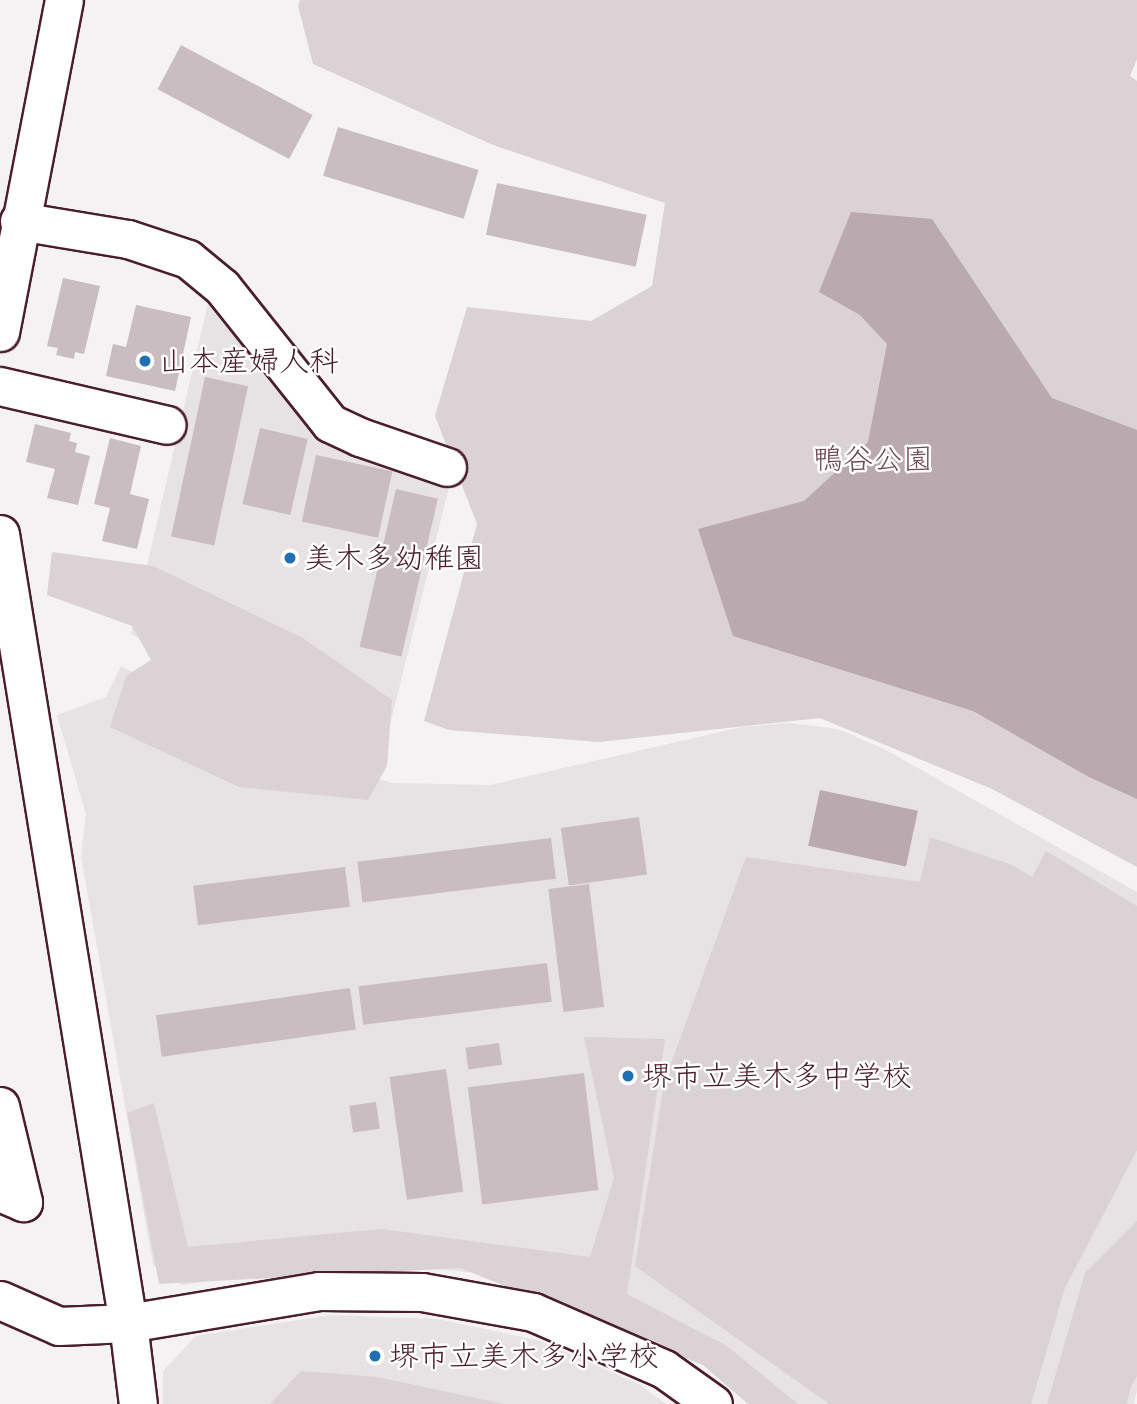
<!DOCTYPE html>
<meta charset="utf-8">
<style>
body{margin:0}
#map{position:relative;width:1137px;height:1404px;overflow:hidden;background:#f4f2f2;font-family:Caveat,"Klee One",sans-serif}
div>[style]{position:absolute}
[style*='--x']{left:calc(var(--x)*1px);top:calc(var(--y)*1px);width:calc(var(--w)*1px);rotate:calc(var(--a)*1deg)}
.built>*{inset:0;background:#e7e2e3}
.green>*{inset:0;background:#dbd2d5}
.water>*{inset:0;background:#baa9ae;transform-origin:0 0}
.building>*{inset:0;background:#cabdc1;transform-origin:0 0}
.roads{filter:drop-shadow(2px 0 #4a1f2b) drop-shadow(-2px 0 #4a1f2b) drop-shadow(0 2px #4a1f2b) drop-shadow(0 -2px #4a1f2b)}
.minor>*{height:37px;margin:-18.5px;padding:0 18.5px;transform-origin:18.5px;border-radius:18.5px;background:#fff}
.dots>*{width:19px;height:19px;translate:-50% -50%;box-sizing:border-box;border:4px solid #fff;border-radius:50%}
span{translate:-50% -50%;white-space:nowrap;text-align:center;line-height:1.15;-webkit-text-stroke:5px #fff;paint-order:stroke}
.poi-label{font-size:30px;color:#4a1f2b}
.left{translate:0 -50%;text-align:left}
.park-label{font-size:30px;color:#6e4c56}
</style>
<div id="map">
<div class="built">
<div style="clip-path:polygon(210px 295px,296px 404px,450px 483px,385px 745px,309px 723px,131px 634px)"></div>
<div style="clip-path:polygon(121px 666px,282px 753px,393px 783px,490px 785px,742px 727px,790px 723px,838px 729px,886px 750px,1137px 892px,1137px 1390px,1134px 1404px,753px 1404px,698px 1356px,495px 1275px,350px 1260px,182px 1285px,153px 1265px,81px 856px,86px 814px,57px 715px,106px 697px)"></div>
<div style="clip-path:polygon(330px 1315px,437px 1319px,537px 1340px,639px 1384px,666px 1404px,163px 1404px,163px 1371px,196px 1336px)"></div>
</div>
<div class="green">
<div style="clip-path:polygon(300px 0,1137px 0,1137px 59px,1130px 76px,1137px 81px,1137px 867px,992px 789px,820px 718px,599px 742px,449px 730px,424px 721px,477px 524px,435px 416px,467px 307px,591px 321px,652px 286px,665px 203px,493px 145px,313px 64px,298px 6px)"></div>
<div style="clip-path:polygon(52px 552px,153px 566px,303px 638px,392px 700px,387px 766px,368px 800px,239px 787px,110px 727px,126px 676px,151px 660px,132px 626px,47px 595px)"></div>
<div style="clip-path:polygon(930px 837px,1012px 865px,1032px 877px,1046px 851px,1137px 906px,1137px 1150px,1065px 1288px,1031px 1404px,829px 1404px,635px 1266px,664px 1083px,746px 857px,920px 882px)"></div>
<div style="clip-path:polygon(584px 1037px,665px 1039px,627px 1294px,727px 1346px,798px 1404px,748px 1404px,703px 1365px,460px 1268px,159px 1284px,127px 1113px,154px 1103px,188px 1247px,381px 1229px,590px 1257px,614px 1178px)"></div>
<div style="clip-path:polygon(1137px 1221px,1137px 1376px,1131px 1386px,1127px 1404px,1047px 1404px,1085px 1273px)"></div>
<div style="clip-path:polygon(301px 1371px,377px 1377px,504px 1404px,270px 1404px)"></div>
</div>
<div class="water">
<div style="clip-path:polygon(851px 212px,932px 219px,1052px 398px,1137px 430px,1137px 799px,1089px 777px,973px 711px,733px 636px,698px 529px,804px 501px,868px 442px,887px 344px,860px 315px,819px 292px)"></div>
<div style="left:820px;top:790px;width:100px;height:57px;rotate:12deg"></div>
</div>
<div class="building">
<div style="left:181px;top:45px;width:149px;height:50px;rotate:28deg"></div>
<div style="left:338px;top:127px;width:147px;height:51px;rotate:17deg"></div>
<div style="left:497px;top:183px;width:153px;height:53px;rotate:12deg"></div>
<div style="clip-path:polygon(63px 278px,100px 286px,84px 354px,75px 352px,74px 359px,56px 355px,58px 348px,47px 346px)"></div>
<div style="clip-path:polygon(136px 305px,191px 317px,175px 391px,106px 376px,113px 344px,126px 347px)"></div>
<div style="left:205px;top:377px;width:44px;height:163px;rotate:12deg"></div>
<div style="clip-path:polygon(35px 424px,71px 433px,69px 441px,77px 443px,75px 452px,90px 456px,78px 505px,47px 498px,55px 469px,26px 462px)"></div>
<div style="left:260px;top:428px;width:49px;height:78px;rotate:13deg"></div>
<div style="clip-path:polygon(110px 438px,141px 446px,130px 494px,149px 499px,137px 549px,102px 541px,110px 508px,94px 504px)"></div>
<div style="left:316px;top:455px;width:78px;height:68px;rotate:12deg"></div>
<div style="left:396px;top:489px;width:43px;height:162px;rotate:13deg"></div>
<div style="left:639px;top:817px;width:58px;height:79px;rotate:82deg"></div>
<div style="left:551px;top:838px;width:41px;height:195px;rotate:83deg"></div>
<div style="left:345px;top:867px;width:40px;height:153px;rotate:83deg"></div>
<div style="left:589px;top:884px;width:124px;height:41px;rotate:83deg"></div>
<div style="left:547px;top:963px;width:39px;height:190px;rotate:83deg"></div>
<div style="left:350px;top:988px;width:42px;height:196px;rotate:82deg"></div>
<div style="left:499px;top:1043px;width:22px;height:34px;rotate:82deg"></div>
<div style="left:446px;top:1069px;width:124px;height:57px;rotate:82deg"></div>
<div style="left:584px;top:1073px;width:118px;height:117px;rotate:83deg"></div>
<div style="left:376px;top:1102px;width:27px;height:27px;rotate:82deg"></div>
</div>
<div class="roads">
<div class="minor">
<div style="--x:19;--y:221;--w:110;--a:9.4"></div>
<div style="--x:128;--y:239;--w:63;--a:18.4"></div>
<div style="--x:188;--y:259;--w:44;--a:39.5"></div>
<div style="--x:222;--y:287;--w:174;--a:51.5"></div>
<div style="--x:330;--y:423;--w:33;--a:25"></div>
<div style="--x:360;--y:437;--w:92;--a:19"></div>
<div style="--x:0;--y:332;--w:338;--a:-79.1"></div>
<div style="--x:0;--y:386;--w:171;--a:13.1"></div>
<div style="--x:0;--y:534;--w:799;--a:80.79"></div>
<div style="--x:128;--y:1323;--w:82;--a:83"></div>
<div style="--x:0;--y:1106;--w:99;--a:76.5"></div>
<div style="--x:23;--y:1202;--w:25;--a:-157"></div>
<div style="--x:0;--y:1300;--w:64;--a:23.8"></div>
<div style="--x:59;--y:1326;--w:69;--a:-2.5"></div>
<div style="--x:128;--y:1323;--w:194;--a:-9.5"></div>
<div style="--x:319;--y:1291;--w:103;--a:0.6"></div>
<div style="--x:422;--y:1292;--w:113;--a:10.2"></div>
<div style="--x:533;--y:1312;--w:143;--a:23.5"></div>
<div style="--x:664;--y:1369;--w:60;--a:35.5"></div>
</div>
</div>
<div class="dots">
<div style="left:145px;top:361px;background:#1f6fb2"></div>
<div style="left:290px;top:558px;background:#1f6fb2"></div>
<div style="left:628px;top:1076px;background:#1f6fb2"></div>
<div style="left:375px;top:1356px;background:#1f6fb2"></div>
</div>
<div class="poi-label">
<span class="left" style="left:159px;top:361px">山本産婦人科</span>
<span class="left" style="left:304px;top:558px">美木多幼稚園</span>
<span class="left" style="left:642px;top:1076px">堺市立美木多中学校</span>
<span class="left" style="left:389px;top:1356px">堺市立美木多小学校</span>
</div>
<div class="park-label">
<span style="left:873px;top:459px">鴨谷公園</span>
</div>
</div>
